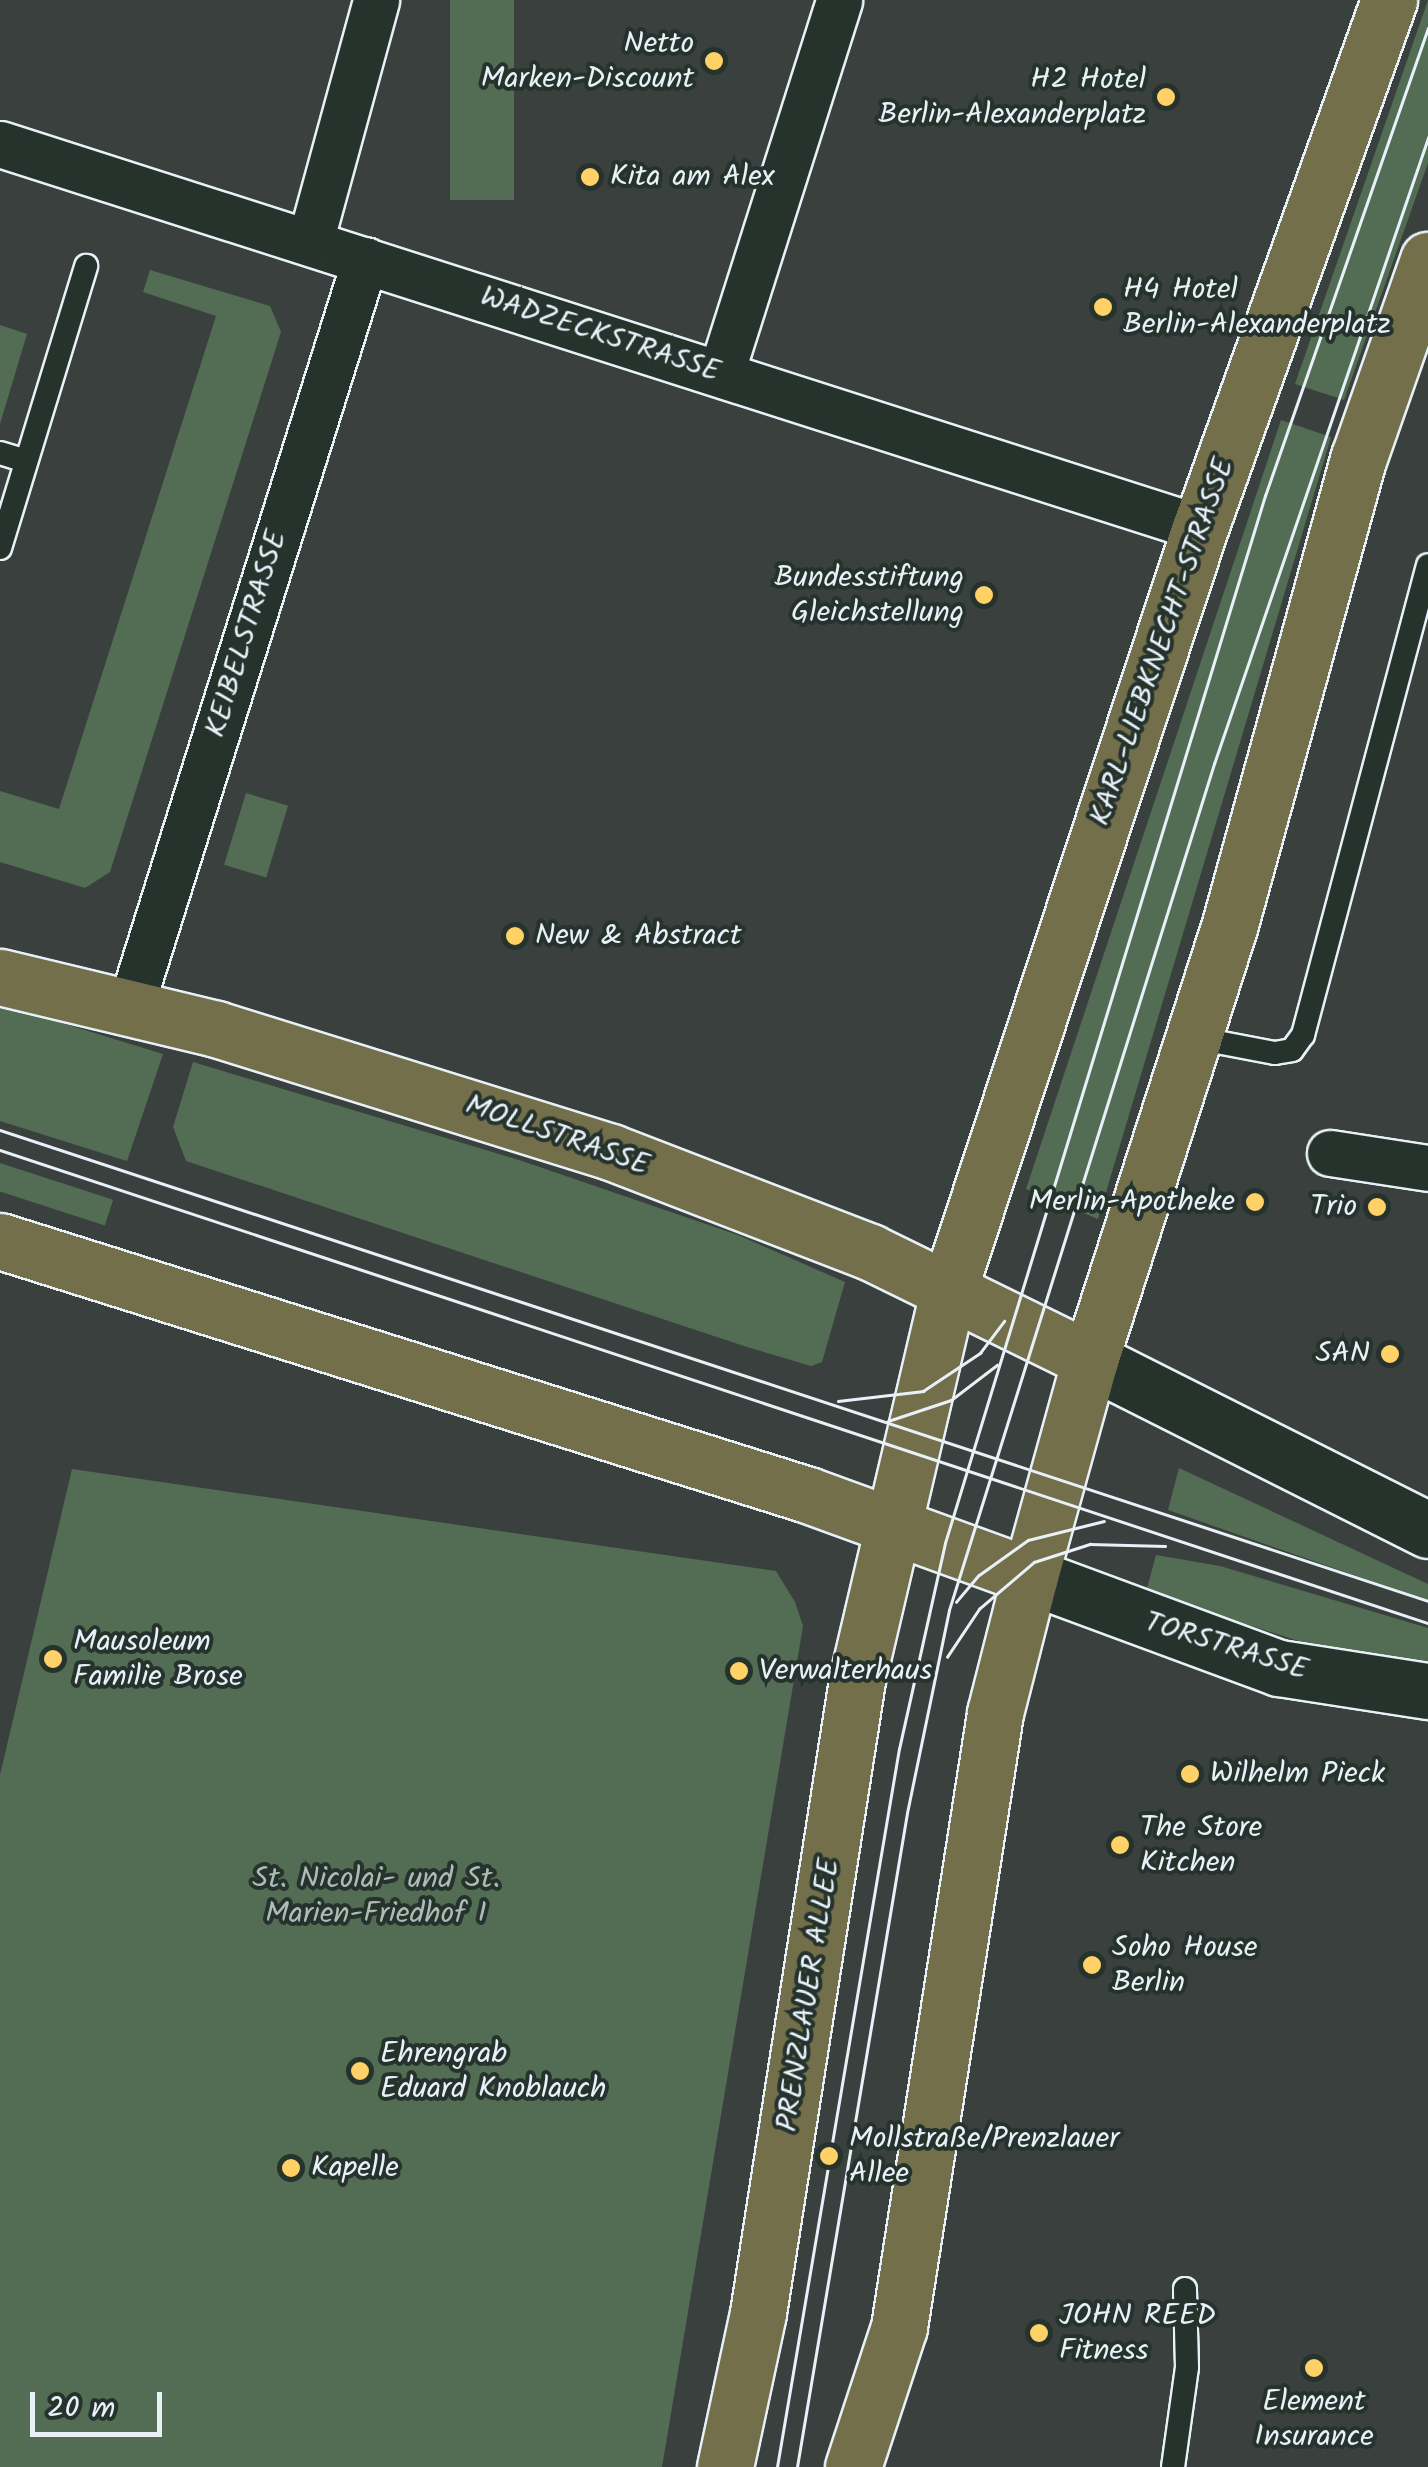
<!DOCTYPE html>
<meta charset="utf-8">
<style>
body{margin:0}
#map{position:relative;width:1428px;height:2467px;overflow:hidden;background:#3a403e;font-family:Kalam,sans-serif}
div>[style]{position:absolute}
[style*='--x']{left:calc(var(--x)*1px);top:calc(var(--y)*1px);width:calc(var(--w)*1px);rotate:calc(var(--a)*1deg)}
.green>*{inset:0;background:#526d54;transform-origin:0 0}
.roads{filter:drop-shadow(2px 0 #e8f1f8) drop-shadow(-2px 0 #e8f1f8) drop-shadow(0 2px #e8f1f8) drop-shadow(0 -2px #e8f1f8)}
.service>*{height:22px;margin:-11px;padding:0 11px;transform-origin:11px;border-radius:11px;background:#26332d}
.minor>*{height:45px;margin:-22.5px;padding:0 22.5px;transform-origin:22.5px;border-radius:22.5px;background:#26332d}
.secondary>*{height:55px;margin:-27.5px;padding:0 27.5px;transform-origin:27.5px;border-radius:27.5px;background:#26332d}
.primary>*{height:55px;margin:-27.5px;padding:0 27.5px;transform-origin:27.5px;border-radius:27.5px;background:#726f4a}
.tram>*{height:2.5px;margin:-1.25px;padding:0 1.25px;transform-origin:1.25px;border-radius:1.25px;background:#e8f1f8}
.dots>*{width:28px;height:28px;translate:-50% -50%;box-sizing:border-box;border:5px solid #26332d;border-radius:50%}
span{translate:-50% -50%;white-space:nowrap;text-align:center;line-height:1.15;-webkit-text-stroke:8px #26332d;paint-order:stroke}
.poi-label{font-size:30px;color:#e8f1f8}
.right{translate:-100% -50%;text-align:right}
.left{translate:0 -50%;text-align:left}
.street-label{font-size:30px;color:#e8f1f8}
.park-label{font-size:30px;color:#acbcb6}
.scale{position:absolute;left:30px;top:2392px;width:132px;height:45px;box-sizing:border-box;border:5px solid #e8f1f8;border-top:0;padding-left:12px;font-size:30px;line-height:35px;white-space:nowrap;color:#e8f1f8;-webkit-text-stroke:8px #26332d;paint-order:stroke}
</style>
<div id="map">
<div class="green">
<div style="left:450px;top:0;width:64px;height:200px"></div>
<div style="clip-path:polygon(1428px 0,1428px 163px,1344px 400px,1295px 384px)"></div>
<div style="clip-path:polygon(150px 270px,270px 306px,281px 332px,110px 872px,85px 888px,0 862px,0 791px,59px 809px,216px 316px,143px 292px)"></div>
<div style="clip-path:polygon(0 325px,27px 334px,0 424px)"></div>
<div style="clip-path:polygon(1281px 420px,1331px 437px,1098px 1219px,1026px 1189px)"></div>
<div style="left:246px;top:793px;width:44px;height:75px;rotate:17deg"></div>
<div style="clip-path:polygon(0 1004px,163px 1054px,127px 1161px,0 1121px)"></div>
<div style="clip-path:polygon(193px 1062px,519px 1160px,738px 1235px,845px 1282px,822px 1362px,811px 1366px,747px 1347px,186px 1161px,173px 1127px)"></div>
<div style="left:0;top:1163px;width:119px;height:27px;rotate:18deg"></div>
<div style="clip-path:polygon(1179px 1468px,1428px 1584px,1428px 1601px,1168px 1510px)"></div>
<div style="clip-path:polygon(72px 1469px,776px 1571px,795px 1602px,803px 1626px,662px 2467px,0 2467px,0 1775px)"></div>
<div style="clip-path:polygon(1156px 1555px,1220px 1566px,1428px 1628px,1428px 1670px,1336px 1653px,1146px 1592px)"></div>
</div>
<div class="roads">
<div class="service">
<div style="--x:0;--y:453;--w:27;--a:17"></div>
<div style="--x:0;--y:548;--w:295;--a:-73"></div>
<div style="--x:1196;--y:1038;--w:80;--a:10.8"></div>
<div style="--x:1275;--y:1053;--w:17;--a:-10"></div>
<div style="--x:1292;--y:1050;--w:19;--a:-54"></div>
<div style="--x:1303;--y:1035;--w:486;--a:-75.1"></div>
<div style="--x:1173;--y:2467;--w:101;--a:-82"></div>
<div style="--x:1187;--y:2367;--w:78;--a:-91.5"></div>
</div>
<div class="minor">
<div style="--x:0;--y:144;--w:1260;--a:17.74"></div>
<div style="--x:310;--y:242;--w:251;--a:-74.7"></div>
<div style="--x:721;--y:373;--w:391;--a:-72.4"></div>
<div style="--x:130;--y:1008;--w:784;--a:-72.56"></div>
<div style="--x:1330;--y:1153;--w:99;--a:8.7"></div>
</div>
<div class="secondary">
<div style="--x:1090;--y:1360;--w:378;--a:26.7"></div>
<div style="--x:1030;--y:1576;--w:265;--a:20.3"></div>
<div style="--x:1279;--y:1668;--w:151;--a:8.8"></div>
</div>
<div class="primary">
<div style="--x:0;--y:977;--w:222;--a:13.5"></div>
<div style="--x:216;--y:1029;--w:414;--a:17.3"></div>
<div style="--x:611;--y:1152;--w:278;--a:21.1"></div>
<div style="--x:870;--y:1252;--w:245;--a:26.1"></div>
<div style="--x:0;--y:1241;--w:847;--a:17.45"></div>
<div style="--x:808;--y:1495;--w:236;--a:20"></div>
<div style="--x:725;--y:2467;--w:157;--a:-77.9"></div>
<div style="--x:758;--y:2313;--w:641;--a:-81.11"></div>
<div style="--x:857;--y:1680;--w:402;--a:-76.8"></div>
<div style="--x:949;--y:1289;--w:801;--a:-71.75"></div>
<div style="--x:1200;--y:528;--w:561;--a:-70.3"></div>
<div style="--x:853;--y:2467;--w:147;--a:-71.8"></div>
<div style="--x:899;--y:2327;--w:621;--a:-81.11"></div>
<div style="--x:995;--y:1713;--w:141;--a:-75.7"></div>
<div style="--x:1030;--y:1576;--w:224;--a:-74.5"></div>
<div style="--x:1090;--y:1360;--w:458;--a:-72.2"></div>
<div style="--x:1230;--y:924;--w:484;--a:-74.6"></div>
<div style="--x:1359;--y:457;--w:209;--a:-70.7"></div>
</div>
</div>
<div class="tram">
<div style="--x:0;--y:1130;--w:1504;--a:18.25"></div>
<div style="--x:0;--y:1150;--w:1504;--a:18.33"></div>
<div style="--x:838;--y:1401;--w:86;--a:-6.7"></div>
<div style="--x:923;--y:1391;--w:69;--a:-33.7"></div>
<div style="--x:980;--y:1353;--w:40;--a:-53"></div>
<div style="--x:888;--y:1421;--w:66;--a:-18.4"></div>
<div style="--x:951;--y:1400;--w:58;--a:-37.3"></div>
<div style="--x:956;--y:1602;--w:35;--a:-50"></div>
<div style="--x:979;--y:1575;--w:60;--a:-35.5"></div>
<div style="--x:1028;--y:1540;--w:78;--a:-14"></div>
<div style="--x:947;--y:1657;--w:58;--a:-56.3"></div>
<div style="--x:979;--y:1609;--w:72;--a:-40.5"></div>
<div style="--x:1034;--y:1562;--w:59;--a:-17.8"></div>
<div style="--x:1090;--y:1544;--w:75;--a:1.5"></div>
<div style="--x:777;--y:2467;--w:728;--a:-80.36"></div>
<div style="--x:899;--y:1749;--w:211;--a:-77.4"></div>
<div style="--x:945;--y:1543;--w:1095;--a:-73.01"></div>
<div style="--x:1265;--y:496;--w:495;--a:-70.8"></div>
<div style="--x:797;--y:2467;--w:663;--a:-80.45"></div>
<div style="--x:907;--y:1813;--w:207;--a:-78.3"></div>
<div style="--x:949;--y:1610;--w:887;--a:-72.61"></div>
<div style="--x:1214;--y:764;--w:662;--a:-71.13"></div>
</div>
<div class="dots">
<div style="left:714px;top:61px;background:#ffd166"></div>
<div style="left:1166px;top:97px;background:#ffd166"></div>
<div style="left:590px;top:177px;background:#ffd166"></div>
<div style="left:1103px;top:307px;background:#ffd166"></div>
<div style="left:984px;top:595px;background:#ffd166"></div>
<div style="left:515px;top:936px;background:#ffd166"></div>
<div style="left:1255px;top:1202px;background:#ffd166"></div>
<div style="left:1377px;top:1207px;background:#ffd166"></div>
<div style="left:1390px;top:1354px;background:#ffd166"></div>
<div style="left:53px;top:1659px;background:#ffd166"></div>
<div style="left:739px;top:1671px;background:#ffd166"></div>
<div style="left:1190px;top:1774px;background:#ffd166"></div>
<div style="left:1120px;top:1845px;background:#ffd166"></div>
<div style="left:1092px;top:1965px;background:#ffd166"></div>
<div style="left:360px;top:2071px;background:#ffd166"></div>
<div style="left:829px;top:2156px;background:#ffd166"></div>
<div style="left:291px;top:2168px;background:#ffd166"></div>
<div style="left:1039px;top:2333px;background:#ffd166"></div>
<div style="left:1314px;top:2368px;background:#ffd166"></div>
</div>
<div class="poi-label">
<span class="right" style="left:694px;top:61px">Netto<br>Marken-Discount</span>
<span class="right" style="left:1146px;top:97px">H2 Hotel<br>Berlin-Alexanderplatz</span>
<span class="left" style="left:610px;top:177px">Kita am Alex</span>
<span class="left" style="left:1123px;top:307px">H4 Hotel<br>Berlin-Alexanderplatz</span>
<span class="right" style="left:964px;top:595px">Bundesstiftung<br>Gleichstellung</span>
<span class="left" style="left:535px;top:936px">New &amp; Abstract</span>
<span class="right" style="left:1235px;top:1202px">Merlin-Apotheke</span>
<span class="right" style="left:1357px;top:1207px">Trio</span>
<span class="right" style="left:1370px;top:1354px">SAN</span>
<span class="left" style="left:73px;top:1659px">Mausoleum<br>Familie Brose</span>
<span class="left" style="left:759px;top:1671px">Verwalterhaus</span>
<span class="left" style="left:1210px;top:1774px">Wilhelm Pieck</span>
<span class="left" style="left:1140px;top:1845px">The Store<br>Kitchen</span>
<span class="left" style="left:1112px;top:1965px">Soho House<br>Berlin</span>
<span class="left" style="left:380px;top:2071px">Ehrengrab<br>Eduard Knoblauch</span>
<span class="left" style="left:849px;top:2156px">Mollstraße/Prenzlauer<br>Allee</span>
<span class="left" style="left:311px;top:2168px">Kapelle</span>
<span class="left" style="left:1059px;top:2333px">JOHN REED<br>Fitness</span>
<span style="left:1314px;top:2419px">Element<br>Insurance</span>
</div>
<div class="street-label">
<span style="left:600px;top:335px;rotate:18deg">WADZECKSTRASSE</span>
<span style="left:247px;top:634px;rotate:-73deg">KEIBELSTRASSE</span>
<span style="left:1163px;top:642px;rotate:-71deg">KARL-LIEBKNECHT-STRASSE</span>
<span style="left:557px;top:1136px;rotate:19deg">MOLLSTRASSE</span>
<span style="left:1226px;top:1647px;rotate:17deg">TORSTRASSE</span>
<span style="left:809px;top:1995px;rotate:-81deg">PRENZLAUER ALLEE</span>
</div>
<div class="park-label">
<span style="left:376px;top:1896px">St. Nicolai- und St.<br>Marien-Friedhof I</span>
</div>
<div class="scale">20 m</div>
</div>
